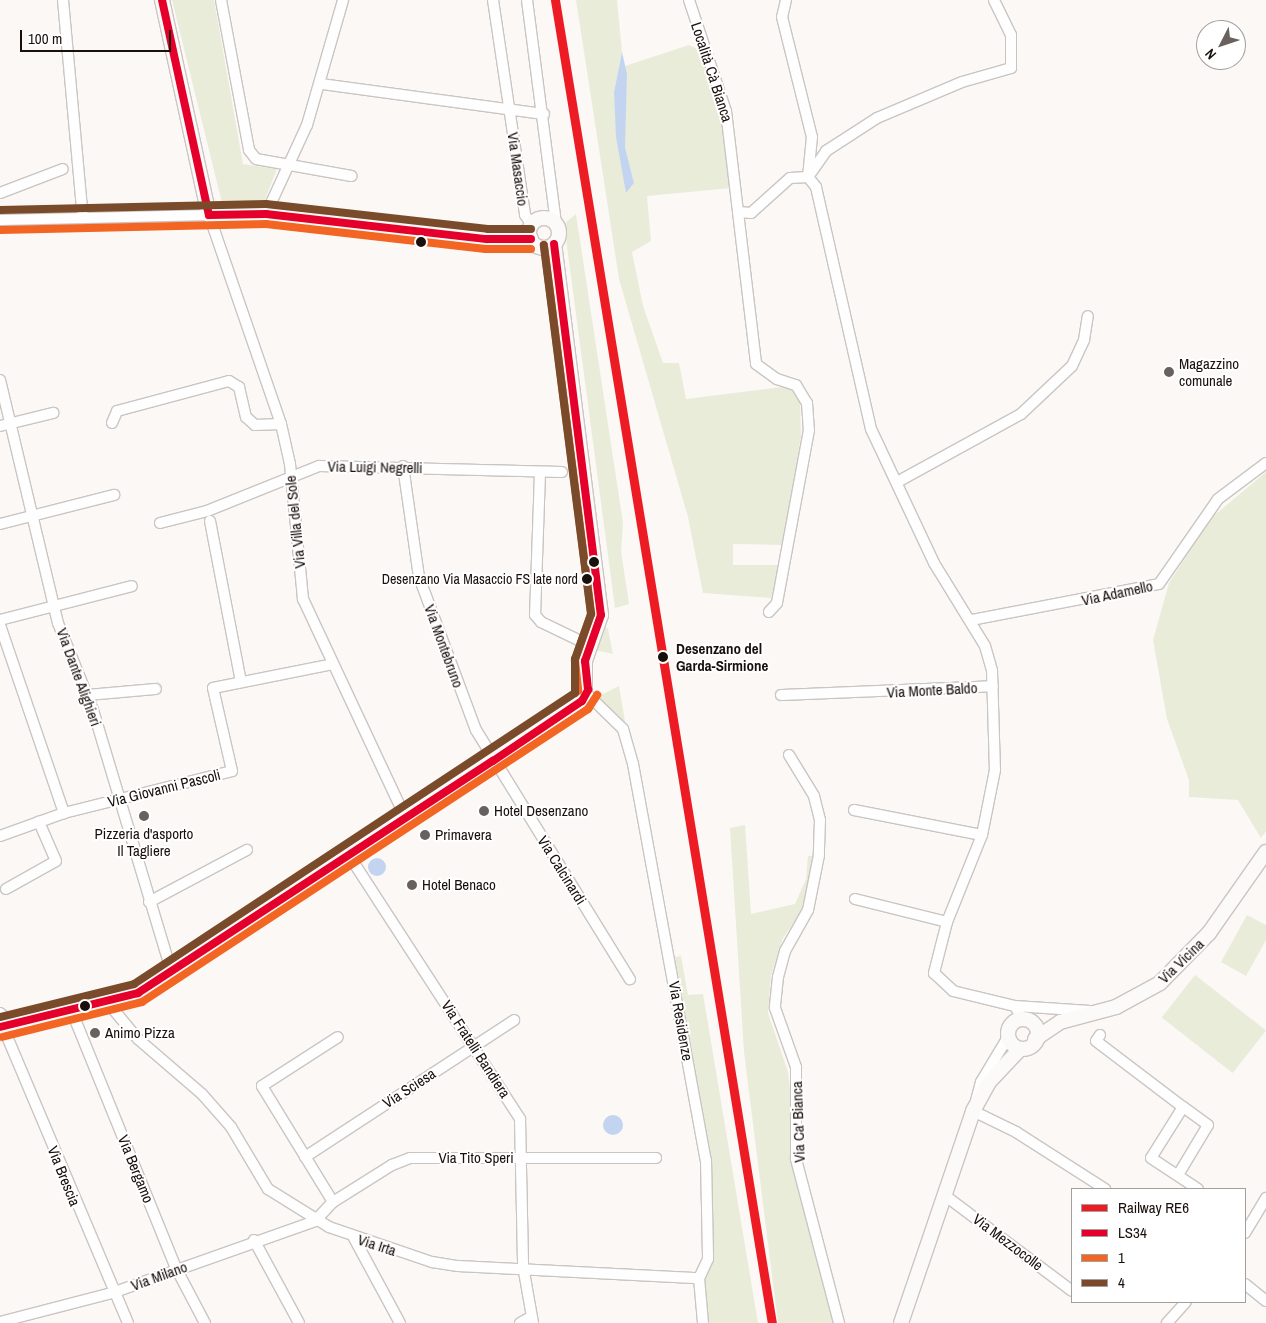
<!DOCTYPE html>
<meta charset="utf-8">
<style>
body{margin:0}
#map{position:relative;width:1266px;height:1323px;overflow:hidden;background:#fbf8f6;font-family:"Archivo Narrow",sans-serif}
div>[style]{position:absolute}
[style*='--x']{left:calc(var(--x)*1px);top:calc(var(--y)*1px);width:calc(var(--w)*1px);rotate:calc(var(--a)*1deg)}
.green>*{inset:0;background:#eaecda;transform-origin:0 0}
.water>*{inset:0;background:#c3d4f0}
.round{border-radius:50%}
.roads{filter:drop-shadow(1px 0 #cbc5c2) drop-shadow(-1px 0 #cbc5c2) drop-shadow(0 1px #cbc5c2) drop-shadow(0 -1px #cbc5c2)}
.street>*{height:10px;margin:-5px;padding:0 5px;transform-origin:5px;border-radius:5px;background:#fefefe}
.secondary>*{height:14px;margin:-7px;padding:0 7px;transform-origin:7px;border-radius:7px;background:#fcfaf9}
.secondary>.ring{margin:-7px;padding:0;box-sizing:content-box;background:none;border:14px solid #fcfaf9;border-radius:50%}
.bus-1>*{height:8px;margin:-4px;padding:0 4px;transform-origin:4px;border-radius:4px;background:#e4002b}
.bus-2>*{height:8px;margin:-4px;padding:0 4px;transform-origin:4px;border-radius:4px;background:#f26522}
.bus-3>*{height:8px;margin:-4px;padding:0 4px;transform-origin:4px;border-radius:4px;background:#7a4b2a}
.rail-1>*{height:9px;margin:-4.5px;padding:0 4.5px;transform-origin:4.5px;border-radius:4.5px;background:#ed1c24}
.dots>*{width:14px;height:14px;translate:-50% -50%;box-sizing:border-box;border:2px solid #fff;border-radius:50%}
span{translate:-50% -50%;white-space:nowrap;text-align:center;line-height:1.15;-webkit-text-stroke:4px #fff;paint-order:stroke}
.bus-label{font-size:14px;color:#190f0b}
.right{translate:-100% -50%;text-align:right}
.street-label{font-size:15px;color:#190f0b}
.poi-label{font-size:15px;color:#190f0b}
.left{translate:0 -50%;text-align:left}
.stop-label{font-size:15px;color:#190f0b;font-weight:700}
.legend{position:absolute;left:1071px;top:1188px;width:175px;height:115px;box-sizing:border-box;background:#fff;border:1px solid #a39f9d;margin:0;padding:6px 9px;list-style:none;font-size:15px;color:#190f0b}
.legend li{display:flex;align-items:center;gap:10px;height:25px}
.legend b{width:25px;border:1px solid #a39f9d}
.north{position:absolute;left:1196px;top:20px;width:50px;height:50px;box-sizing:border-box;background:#fff;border:1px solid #a39f9d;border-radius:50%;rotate:229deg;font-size:14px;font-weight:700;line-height:20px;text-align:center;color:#190f0b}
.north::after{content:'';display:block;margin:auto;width:18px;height:22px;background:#68615d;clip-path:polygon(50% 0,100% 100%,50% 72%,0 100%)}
.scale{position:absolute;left:20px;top:30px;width:151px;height:22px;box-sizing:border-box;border:2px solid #190f0b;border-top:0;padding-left:6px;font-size:15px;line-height:18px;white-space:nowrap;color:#190f0b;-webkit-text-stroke:4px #fff;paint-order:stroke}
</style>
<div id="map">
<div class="green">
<div style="clip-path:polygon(172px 0,214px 0,243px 164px,277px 169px,262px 207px,223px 207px)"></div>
<div style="clip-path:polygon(576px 0,617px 0,622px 52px,614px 92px,626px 193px,634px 183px,625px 147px,625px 66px,689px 45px,699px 50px,720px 103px,731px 188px,647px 196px,651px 241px,632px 252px,643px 306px,663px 363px,679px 363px,686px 399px,790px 386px,800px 403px,801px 436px,783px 545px,733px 544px,733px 565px,780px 565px,771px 598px,703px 593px,688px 517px,619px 279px)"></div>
<div style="clip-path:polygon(576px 214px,623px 523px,621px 551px,629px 604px,615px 608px,564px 224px)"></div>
<div style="clip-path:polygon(1266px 472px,1266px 831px,1261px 838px,1238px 800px,1189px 797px,1189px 780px,1167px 719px,1153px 640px,1169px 583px,1210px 519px)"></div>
<div style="clip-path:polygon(605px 626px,608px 629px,613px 654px,595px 650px)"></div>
<div style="clip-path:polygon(619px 686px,626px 727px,597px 697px)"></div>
<div style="clip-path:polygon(745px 825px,751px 914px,795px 904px,806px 879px,808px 856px,814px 856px,801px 912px,783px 938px,771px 975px,768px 1013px,788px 1072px,793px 1114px,790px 1155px,834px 1323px,778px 1323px,744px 1052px,730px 828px)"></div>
<div style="clip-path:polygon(1247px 915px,1266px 925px,1266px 940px,1246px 976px,1221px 962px)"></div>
<div style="clip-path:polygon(681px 956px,688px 995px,703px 994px,758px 1323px,709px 1323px,705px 1278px,713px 1261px,710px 1159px,675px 957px)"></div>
<div style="left:1195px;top:975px;width:90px;height:54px;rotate:38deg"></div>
</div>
<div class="water">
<div style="clip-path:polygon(622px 52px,627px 74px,625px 147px,634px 183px,626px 193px,616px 137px,614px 92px)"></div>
<div class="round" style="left:368px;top:858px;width:18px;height:18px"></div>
<div class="round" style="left:603px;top:1115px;width:20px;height:20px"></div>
</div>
<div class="roads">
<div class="street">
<div style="--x:63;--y:0;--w:219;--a:84.8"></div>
<div style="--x:221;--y:0;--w:153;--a:79.4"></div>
<div style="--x:249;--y:150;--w:11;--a:52"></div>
<div style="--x:256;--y:159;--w:97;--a:10.1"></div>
<div style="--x:493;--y:0;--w:217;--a:81.5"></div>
<div style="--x:525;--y:215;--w:12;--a:55"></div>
<div style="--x:527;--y:0;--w:225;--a:82.6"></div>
<div style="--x:689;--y:0;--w:117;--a:71.6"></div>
<div style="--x:726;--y:111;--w:102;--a:83.2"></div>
<div style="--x:738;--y:212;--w:13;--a:4"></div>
<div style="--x:751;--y:213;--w:52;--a:-41.9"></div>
<div style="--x:790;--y:178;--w:18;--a:-3"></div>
<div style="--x:786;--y:0;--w:17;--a:103"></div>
<div style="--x:782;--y:17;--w:124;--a:76"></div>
<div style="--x:812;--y:137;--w:40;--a:95.7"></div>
<div style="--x:808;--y:177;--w:13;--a:51"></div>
<div style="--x:816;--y:187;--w:248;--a:77.2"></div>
<div style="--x:871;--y:429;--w:148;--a:64.8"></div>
<div style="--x:934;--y:563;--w:97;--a:58.4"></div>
<div style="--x:985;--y:646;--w:26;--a:74"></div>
<div style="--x:992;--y:671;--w:99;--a:88.3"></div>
<div style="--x:995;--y:770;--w:66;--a:101.3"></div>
<div style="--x:982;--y:835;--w:94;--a:111.9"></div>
<div style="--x:947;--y:922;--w:53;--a:104.3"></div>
<div style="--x:934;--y:973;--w:26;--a:43"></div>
<div style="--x:953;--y:991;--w:64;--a:13.6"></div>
<div style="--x:1015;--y:1006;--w:75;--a:3.8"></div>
<div style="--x:322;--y:84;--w:224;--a:7.7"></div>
<div style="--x:808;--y:177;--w:32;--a:-55"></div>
<div style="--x:826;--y:151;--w:61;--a:-32.9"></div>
<div style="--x:877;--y:118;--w:92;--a:-23"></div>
<div style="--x:962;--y:82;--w:51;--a:-15.9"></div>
<div style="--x:1011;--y:68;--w:33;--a:-90"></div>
<div style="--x:1011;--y:35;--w:39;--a:-116"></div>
<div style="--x:0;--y:193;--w:67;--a:-20.9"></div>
<div style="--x:738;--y:212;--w:153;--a:83.2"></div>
<div style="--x:756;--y:364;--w:26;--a:36"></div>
<div style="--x:777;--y:379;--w:20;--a:18"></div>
<div style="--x:796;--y:385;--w:21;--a:59"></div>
<div style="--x:807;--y:403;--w:27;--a:86"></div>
<div style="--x:809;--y:430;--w:176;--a:100.5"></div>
<div style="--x:777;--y:603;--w:12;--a:132"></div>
<div style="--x:266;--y:214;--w:98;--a:-65.3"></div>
<div style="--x:307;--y:125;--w:130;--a:-73.9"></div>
<div style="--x:0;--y:220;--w:209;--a:-1.4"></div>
<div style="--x:209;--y:215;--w:221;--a:71"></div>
<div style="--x:281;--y:424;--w:41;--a:77.3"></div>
<div style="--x:290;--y:464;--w:136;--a:84.5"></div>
<div style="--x:303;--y:599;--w:243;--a:64.9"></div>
<div style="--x:0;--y:380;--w:250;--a:76.6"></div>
<div style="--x:58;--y:623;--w:94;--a:68.1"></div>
<div style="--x:93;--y:710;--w:271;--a:73.3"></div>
<div style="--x:112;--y:423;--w:13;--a:-67"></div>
<div style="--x:117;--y:411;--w:116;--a:-15"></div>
<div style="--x:229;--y:381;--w:12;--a:31"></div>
<div style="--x:239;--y:387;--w:31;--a:77"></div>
<div style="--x:246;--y:417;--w:12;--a:42"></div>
<div style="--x:255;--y:425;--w:26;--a:-2"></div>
<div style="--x:0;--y:426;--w:55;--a:-13.8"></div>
<div style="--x:403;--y:466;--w:112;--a:81.8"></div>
<div style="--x:419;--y:577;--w:163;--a:69.6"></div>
<div style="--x:476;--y:730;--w:293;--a:58.3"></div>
<div style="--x:540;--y:473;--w:142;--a:92"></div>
<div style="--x:535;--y:615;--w:9;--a:49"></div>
<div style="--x:541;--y:622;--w:53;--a:25.6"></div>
<div style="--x:899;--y:481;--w:139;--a:-28.8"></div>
<div style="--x:1021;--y:414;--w:70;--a:-43.3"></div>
<div style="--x:1072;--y:366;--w:29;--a:-65"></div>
<div style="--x:1084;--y:340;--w:24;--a:-81"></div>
<div style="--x:210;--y:521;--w:164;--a:79.1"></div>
<div style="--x:160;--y:523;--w:49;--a:-14.3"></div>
<div style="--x:207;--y:511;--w:121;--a:-21.9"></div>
<div style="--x:319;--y:466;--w:243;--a:1.4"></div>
<div style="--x:0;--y:524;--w:118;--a:-14.3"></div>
<div style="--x:0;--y:620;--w:136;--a:-14.4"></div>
<div style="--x:972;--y:620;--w:190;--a:-10.9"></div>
<div style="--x:1159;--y:584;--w:103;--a:-55.2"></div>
<div style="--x:1218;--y:499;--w:60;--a:-36.9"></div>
<div style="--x:0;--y:625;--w:199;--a:71.2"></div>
<div style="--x:587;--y:694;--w:50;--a:44.2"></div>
<div style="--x:623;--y:729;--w:36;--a:74"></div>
<div style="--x:633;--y:764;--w:403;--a:79.6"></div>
<div style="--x:706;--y:1160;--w:99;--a:88.8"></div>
<div style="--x:708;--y:1259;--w:21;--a:115"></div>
<div style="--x:87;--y:695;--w:69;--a:-5"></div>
<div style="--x:781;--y:695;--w:212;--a:-2.4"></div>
<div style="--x:789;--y:755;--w:48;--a:58.6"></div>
<div style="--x:814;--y:796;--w:25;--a:76"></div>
<div style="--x:820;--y:820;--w:35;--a:92"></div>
<div style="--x:819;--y:855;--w:56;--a:101.3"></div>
<div style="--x:808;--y:910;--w:47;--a:119.3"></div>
<div style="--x:785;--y:951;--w:27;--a:105"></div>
<div style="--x:778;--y:977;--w:31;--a:96"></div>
<div style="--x:775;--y:1008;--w:63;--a:70.4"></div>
<div style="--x:796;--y:1067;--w:92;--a:90"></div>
<div style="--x:796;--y:1159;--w:170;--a:75.3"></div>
<div style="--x:854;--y:810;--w:130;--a:11.1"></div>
<div style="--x:0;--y:836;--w:68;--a:-19.8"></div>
<div style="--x:64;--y:813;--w:173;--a:-14"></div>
<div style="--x:232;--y:771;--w:85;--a:-102.9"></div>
<div style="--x:213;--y:688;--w:122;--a:-11.3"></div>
<div style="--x:350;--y:857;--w:312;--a:57"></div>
<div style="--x:520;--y:1119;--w:147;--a:88.8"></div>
<div style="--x:523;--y:1266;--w:58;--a:80"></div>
<div style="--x:6;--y:889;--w:57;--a:-29.2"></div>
<div style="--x:56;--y:861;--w:43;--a:-113.6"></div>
<div style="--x:855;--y:899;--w:95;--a:14"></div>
<div style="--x:149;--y:902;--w:111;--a:-28"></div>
<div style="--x:108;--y:1003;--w:47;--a:50.2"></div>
<div style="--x:138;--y:1039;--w:84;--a:40.7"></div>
<div style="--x:202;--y:1094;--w:44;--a:48.7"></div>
<div style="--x:231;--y:1127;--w:72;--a:59.2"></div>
<div style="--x:268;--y:1189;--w:72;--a:31.9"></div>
<div style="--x:329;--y:1227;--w:109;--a:18.8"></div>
<div style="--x:432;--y:1262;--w:26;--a:9"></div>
<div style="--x:458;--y:1266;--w:241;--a:2.9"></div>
<div style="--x:1015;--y:1006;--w:15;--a:62"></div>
<div style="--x:72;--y:1012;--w:279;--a:67.9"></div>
<div style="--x:177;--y:1270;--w:60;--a:62.2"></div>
<div style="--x:0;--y:1013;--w:17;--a:40"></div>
<div style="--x:3;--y:1027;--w:321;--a:67.1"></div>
<div style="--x:1100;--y:1035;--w:7;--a:124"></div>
<div style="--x:1096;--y:1041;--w:109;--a:37.2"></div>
<div style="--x:1008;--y:1037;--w:52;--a:121"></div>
<div style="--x:981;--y:1082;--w:30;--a:105"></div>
<div style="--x:973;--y:1111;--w:48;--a:26"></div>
<div style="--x:1016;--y:1132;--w:106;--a:32.6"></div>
<div style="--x:305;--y:1157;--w:250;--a:-33.2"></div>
<div style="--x:1178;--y:1175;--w:58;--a:-59"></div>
<div style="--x:1208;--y:1125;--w:31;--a:-144"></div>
<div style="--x:1183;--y:1107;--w:60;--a:122.1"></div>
<div style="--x:1151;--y:1158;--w:56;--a:33.4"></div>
<div style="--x:943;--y:1194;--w:161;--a:36.9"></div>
<div style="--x:333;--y:1202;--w:136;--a:-121.5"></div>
<div style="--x:262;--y:1086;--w:90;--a:-32.8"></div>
<div style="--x:1245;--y:1233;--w:41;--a:-59"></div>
<div style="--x:354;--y:1238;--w:97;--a:61.6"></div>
<div style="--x:254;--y:1240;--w:94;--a:61.5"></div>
<div style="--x:699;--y:1278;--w:45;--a:84.9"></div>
<div style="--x:1245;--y:1284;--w:27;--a:39"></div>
<div style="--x:0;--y:1322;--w:116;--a:-14.5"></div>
<div style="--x:112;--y:1293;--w:215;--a:-19.5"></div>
<div style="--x:315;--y:1221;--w:26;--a:-47"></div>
<div style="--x:333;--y:1202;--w:70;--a:-32.1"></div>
<div style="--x:392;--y:1165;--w:19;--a:-21"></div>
<div style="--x:410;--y:1158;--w:246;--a:0"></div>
<div style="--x:520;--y:1323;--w:13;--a:-29"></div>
<div style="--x:1167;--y:1323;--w:28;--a:-48"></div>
</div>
<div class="secondary">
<div style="--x:162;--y:0;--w:220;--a:77.7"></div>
<div style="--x:209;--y:215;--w:57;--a:-1"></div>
<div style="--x:266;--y:214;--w:222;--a:6.5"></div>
<div style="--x:487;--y:239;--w:44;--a:0"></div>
<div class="ring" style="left:529px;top:218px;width:16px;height:16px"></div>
<div class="ring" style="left:1008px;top:1019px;width:16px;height:16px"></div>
<div style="--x:0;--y:1027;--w:142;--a:-13.8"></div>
<div style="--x:138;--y:993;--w:536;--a:-33.42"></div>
<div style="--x:585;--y:698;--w:37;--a:-90"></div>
<div style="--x:585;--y:661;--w:49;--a:-70.8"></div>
<div style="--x:601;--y:615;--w:374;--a:-97.2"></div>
<div style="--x:1035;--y:1039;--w:30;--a:-34"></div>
<div style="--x:1060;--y:1022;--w:58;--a:-15"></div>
<div style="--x:1116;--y:1007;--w:50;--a:-28.6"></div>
<div style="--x:1160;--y:983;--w:70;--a:-45.6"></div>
<div style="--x:1209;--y:933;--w:99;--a:-54.9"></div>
<div style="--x:901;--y:1323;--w:224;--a:-71.2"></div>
<div style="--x:973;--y:1111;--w:33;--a:-61"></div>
<div style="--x:989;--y:1082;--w:44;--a:-46.8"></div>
</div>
</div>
<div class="bus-1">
<div style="--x:162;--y:0;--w:220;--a:77.7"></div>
<div style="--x:209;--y:215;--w:57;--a:-1"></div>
<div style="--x:266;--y:214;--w:222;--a:6.5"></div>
<div style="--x:487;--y:239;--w:44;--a:0"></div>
<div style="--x:554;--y:244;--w:374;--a:82.8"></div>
<div style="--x:601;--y:615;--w:49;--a:109.2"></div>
<div style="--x:585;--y:661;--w:29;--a:84"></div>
<div style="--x:0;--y:1027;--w:142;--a:-13.8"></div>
<div style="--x:138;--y:993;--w:424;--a:-33.2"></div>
<div style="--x:493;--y:761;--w:107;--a:-34"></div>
<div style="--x:582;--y:701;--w:13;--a:-61"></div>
</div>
<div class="bus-2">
<div style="--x:0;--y:230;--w:266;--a:-1.3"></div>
<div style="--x:266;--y:224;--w:221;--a:6.5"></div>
<div style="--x:486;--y:249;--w:45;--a:0"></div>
<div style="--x:544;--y:245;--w:372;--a:82.7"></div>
<div style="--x:591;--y:614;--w:49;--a:109.2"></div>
<div style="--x:575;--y:660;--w:31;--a:84"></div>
<div style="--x:2;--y:1037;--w:144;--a:-14"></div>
<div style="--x:142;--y:1002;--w:534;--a:-33.3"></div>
<div style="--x:588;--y:709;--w:17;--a:-57"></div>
</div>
<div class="bus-3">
<div style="--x:0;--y:210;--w:266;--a:-1.3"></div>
<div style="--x:266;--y:204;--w:223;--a:6.4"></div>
<div style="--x:488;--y:229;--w:43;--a:0"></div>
<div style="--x:0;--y:1017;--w:138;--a:-13.8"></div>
<div style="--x:134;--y:984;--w:528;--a:-33.42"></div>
<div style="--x:575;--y:693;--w:34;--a:-90"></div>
<div style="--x:575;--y:659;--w:48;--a:-70.4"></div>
<div style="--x:591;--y:614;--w:372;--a:-97.3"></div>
</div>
<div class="rail-1">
<div style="--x:555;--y:0;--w:1341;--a:80.69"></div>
</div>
<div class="dots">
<div style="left:421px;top:242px;background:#190f0b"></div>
<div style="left:1169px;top:372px;background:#68615d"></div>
<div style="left:594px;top:562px;background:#190f0b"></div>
<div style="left:587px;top:579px;background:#190f0b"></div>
<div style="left:663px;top:657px;background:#190f0b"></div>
<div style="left:484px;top:811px;background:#68615d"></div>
<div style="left:144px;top:816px;background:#68615d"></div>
<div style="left:425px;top:835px;background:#68615d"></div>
<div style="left:412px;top:885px;background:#68615d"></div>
<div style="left:85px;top:1006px;background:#190f0b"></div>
<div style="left:95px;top:1033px;background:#68615d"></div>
</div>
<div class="bus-label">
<span class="right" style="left:578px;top:579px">Desenzano Via Masaccio FS late nord</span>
</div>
<div class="street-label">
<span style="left:712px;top:72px;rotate:72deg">Località Cà Bianca</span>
<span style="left:518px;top:169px;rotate:82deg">Via Masaccio</span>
<span style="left:375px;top:467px;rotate:1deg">Via Luigi Negrelli</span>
<span style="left:295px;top:522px;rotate:-96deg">Via Villa del Sole</span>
<span style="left:1117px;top:593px;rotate:-12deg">Via Adamello</span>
<span style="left:444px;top:646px;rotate:70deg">Via Montebruno</span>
<span style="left:79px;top:677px;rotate:70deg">Via Dante Alighieri</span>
<span style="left:932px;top:690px;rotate:-3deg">Via Monte Baldo</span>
<span style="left:164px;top:788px;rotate:-14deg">Via Giovanni Pascoli</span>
<span style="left:562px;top:870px;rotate:58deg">Via Calcinardi</span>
<span style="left:1181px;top:961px;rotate:-44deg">Via Vicina</span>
<span style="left:681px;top:1021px;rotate:80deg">Via Residenze</span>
<span style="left:476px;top:1049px;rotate:57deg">Via Fratelli Bandiera</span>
<span style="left:409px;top:1088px;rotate:-33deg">Via Sciesa</span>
<span style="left:798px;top:1122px;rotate:-92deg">Via Ca' Bianca</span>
<span style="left:476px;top:1158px">Via Tito Speri</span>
<span style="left:136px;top:1169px;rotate:68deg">Via Bergamo</span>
<span style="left:64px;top:1176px;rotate:68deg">Via Brescia</span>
<span style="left:1008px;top:1242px;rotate:37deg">Via Mezzocolle</span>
<span style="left:377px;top:1245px;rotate:18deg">Via Irta</span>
<span style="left:159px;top:1276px;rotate:-20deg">Via Milano</span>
</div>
<div class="poi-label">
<span class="left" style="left:1179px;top:372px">Magazzino<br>comunale</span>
<span class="left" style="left:494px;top:811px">Hotel Desenzano</span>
<span style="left:144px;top:842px">Pizzeria d'asporto<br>Il Tagliere</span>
<span class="left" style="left:435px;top:835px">Primavera</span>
<span class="left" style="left:422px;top:885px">Hotel Benaco</span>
<span class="left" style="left:105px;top:1033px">Animo Pizza</span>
</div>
<div class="stop-label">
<span class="left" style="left:676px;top:657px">Desenzano del<br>Garda-Sirmione</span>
</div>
<ul class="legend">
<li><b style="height:6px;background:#ed1c24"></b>Railway RE6</li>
<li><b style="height:6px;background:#e4002b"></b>LS34</li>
<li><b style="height:6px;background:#f26522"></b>1</li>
<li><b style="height:6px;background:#7a4b2a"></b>4</li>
</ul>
<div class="north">N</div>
<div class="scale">100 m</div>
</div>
